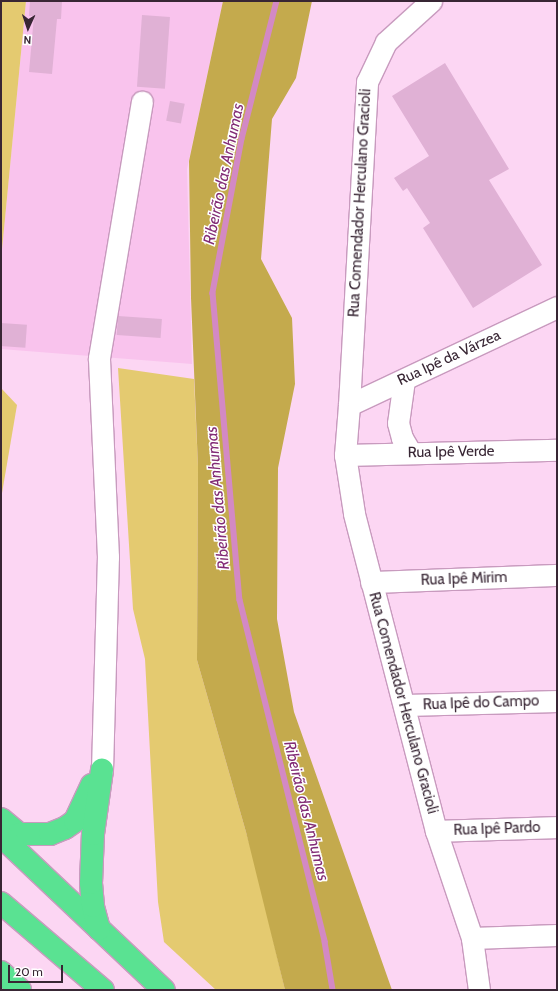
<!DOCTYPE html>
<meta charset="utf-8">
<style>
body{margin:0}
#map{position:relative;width:558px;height:991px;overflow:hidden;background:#fcd6f3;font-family:Cabin,sans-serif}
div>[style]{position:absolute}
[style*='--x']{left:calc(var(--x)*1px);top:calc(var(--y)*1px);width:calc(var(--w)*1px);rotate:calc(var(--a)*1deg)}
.built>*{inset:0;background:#f9c3ed}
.green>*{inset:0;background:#e4ca70}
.forest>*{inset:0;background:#c4aa4d}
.stream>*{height:5.5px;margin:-2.75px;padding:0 2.75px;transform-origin:2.75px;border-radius:2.75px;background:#d389c4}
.building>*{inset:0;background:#e0b1d5;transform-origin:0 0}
.roads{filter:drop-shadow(1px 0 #c89abe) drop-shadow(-1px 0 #c89abe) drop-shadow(0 1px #c89abe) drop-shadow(0 -1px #c89abe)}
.minor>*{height:21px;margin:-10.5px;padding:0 10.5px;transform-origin:10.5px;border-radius:10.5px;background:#fff}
.highway>*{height:22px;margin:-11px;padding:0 11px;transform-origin:11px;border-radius:11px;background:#5ae292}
span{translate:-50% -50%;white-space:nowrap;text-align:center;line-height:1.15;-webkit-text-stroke:3px #fff;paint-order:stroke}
.street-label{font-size:15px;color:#382634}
.water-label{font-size:16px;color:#822c75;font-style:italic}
.frame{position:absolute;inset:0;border:2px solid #382634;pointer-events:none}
.north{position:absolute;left:8px;top:8px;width:40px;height:40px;-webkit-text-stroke:3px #fff;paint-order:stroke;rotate:183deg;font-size:11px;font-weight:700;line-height:16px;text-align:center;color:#382634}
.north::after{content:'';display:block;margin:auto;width:14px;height:18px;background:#382634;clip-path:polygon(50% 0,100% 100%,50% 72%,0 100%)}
.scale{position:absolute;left:8px;top:965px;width:55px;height:18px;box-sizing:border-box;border:2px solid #382634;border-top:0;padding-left:5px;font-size:12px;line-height:14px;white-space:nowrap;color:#382634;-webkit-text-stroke:3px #fff;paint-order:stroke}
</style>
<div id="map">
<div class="built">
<div style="clip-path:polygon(26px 1px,223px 1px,187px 169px,192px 364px,1px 349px,1px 260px)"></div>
</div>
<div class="green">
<div style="clip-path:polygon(1px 1px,26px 1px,1px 260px)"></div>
<div style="clip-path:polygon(118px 368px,194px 379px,198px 467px,197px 660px,256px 867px,285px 990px,216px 990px,164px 942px,158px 902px,145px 659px,133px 609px)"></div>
<div style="clip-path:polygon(1px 388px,17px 405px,1px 499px)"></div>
</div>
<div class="forest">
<div style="clip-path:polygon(223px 1px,312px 1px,296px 78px,272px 119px,261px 259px,292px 318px,295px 384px,278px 468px,277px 619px,294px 712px,392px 990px,285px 990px,246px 832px,197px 660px,198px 467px,191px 298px,189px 161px)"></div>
</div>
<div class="stream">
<div style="--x:277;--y:1;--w:142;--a:104.2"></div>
<div style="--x:242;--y:139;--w:157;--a:100.7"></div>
<div style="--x:213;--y:293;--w:308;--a:85"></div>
<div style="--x:240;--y:600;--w:352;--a:76"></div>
<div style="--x:325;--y:942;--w:49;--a:80.5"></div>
</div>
<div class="building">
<div style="clip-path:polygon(30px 1px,62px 1px,61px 19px,57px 19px,52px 74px,29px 72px,34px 16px,29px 16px)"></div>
<div style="left:142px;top:15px;width:28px;height:72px;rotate:4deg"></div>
<div style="clip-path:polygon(445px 63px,509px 169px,489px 180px,542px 265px,473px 308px,423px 228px,430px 223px,407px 188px,403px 191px,394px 178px,429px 156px,392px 96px)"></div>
<div style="left:170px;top:101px;width:15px;height:20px;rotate:11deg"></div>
<div style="left:118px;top:316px;width:44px;height:19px;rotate:4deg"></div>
<div style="left:1px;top:323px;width:26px;height:23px;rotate:4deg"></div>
</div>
<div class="roads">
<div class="minor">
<div style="--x:404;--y:380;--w:43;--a:97.9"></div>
<div style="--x:398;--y:423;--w:16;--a:75"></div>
<div style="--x:402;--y:438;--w:17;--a:59"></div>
<div style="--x:349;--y:405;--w:324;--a:-86.8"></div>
<div style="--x:367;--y:82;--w:44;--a:-64.6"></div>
<div style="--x:386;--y:42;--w:61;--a:-42.3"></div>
<div style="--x:345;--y:455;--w:212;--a:-1.4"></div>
<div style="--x:371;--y:582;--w:186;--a:-2.2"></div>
<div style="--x:406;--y:705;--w:151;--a:-1.5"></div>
<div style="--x:102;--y:770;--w:213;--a:-88.4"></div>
<div style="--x:108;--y:557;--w:199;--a:-92.6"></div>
<div style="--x:99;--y:358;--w:260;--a:-80.5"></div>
<div style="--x:436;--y:831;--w:121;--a:-1.9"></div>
<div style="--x:472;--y:938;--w:85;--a:-2"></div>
<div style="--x:479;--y:990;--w:52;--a:-97.7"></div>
<div style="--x:472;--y:938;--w:113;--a:-108.6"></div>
<div style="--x:436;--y:831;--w:328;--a:-104.5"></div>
<div style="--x:354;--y:513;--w:59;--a:-98.8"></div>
<div style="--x:345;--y:455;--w:50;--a:-85.4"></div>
<div style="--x:349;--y:405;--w:230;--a:-25.2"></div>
</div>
<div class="highway">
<div style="--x:1;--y:819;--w:23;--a:40"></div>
<div style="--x:19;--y:834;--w:31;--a:0"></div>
<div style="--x:50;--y:834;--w:16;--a:-22"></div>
<div style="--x:65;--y:828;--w:12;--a:-35"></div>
<div style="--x:75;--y:821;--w:40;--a:-65"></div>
<div style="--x:1;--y:836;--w:224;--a:43.4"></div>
<div style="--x:1;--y:903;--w:134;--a:40.5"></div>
<div style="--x:99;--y:929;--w:24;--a:-105"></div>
<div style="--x:93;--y:906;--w:23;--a:-95"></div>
<div style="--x:91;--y:883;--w:49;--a:-87.7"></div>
<div style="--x:93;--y:834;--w:65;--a:-82"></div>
<div style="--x:1;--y:972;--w:26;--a:43"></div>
</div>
</div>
<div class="street-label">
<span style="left:360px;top:203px;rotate:-87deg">Rua Comendador Herculano Gracioli</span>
<span style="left:449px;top:358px;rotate:-25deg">Rua Ipê da Várzea</span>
<span style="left:451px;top:452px;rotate:-1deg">Rua Ipê Verde</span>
<span style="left:464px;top:579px;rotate:-2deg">Rua Ipê Mirim</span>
<span style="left:403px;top:703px;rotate:75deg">Rua Comendador Herculano Gracioli</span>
<span style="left:481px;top:703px;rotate:-2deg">Rua Ipê do Campo</span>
<span style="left:497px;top:829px;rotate:-2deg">Rua Ipê Pardo</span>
</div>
<div class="water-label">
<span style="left:224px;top:174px;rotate:-78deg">Ribeirão das Anhumas</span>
<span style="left:218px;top:498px;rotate:-95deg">Ribeirão das Anhumas</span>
<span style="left:306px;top:811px;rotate:76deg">Ribeirão das Anhumas</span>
</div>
<div class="frame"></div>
<div class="north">N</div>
<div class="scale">20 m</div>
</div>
